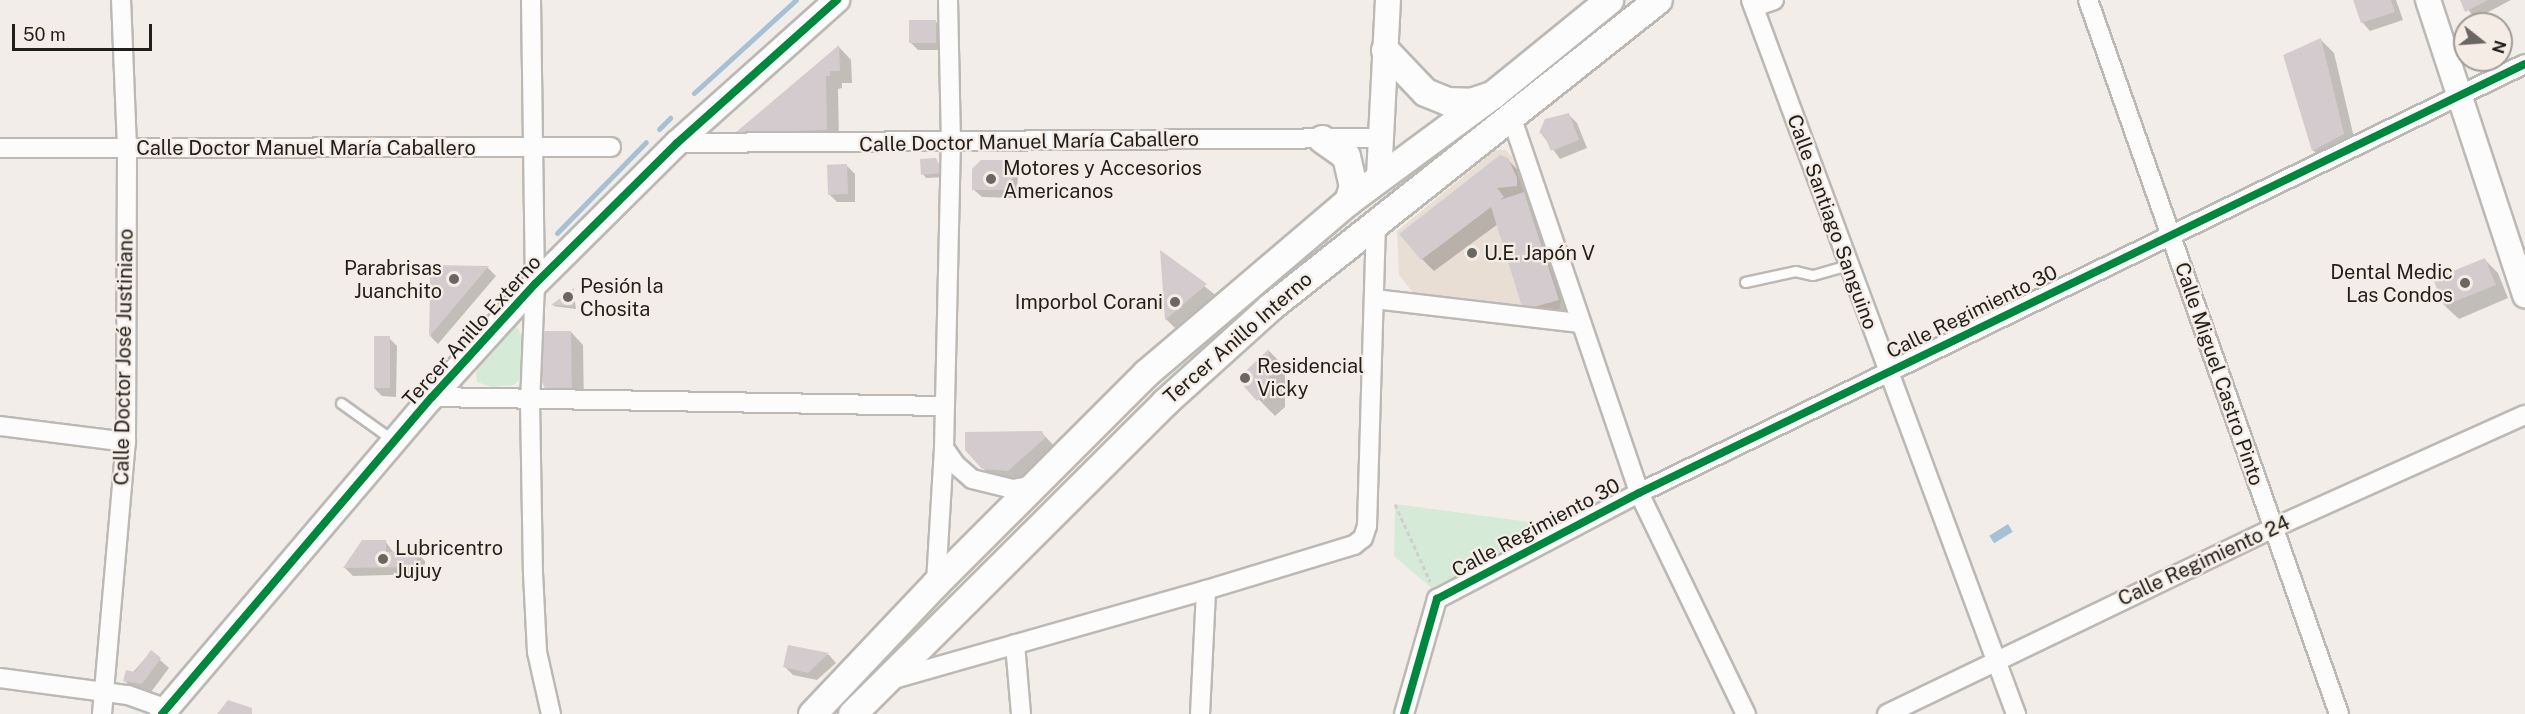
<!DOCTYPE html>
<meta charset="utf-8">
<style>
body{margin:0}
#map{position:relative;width:2525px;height:714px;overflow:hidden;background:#f2ede8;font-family:"Public Sans",sans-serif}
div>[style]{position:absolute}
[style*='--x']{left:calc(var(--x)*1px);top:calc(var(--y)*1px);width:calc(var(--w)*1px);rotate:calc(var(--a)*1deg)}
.built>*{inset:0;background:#e8ded4}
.green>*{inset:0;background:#d6ead8}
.water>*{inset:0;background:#a6c1d6;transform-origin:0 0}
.shadow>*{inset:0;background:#0003}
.stream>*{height:5px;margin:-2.5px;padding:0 2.5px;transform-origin:2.5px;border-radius:2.5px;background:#a6c1d6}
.building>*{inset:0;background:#d4cbcf;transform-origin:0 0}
.path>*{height:3px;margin-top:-1.5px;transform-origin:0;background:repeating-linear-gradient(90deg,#cfcfcd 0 4.5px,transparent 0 7.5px)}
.roads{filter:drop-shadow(2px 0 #bcb9b5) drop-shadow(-2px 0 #bcb9b5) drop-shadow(0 2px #bcb9b5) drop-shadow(0 -2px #bcb9b5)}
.service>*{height:9px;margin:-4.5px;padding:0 4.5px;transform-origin:4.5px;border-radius:4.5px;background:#fdfcfc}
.minor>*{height:18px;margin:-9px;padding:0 9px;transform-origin:9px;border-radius:9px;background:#fdfcfc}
.tertiary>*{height:24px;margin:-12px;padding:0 12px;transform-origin:12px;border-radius:12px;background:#fdfcfc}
.secondary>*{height:27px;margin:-13.5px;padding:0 13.5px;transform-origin:13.5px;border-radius:13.5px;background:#fdfcfc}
.cycleway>*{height:8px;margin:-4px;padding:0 4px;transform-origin:4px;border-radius:4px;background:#00873e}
.dots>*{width:16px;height:16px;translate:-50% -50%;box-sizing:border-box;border:3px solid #f5ede5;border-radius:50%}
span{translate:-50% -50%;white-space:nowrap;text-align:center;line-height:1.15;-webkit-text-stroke:4.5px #f5ede5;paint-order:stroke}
.street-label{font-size:20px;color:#211f1c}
.poi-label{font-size:20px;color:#211f1c}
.left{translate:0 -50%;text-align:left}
.right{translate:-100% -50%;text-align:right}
.north{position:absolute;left:2453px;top:12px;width:60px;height:60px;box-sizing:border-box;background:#f5ede5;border:2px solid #a09b95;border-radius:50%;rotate:107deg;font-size:16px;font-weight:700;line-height:24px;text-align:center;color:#211f1c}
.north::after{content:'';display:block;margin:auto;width:21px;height:27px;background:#6a6763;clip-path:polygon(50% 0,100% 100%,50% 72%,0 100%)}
.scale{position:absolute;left:12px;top:24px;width:140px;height:27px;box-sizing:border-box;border:3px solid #211f1c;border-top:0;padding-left:8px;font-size:18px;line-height:21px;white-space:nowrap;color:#211f1c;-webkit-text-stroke:4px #f5ede5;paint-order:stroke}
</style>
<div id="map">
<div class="built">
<div style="clip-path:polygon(1496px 150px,1506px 150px,1512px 157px,1561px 299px,1559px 313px,1415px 295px,1399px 275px,1397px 231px)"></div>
</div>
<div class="green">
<div style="clip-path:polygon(513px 321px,524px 339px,524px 375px,514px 385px,492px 387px,477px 382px,475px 362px)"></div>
<div style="clip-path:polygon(1395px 504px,1552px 525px,1434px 590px,1394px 556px)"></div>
</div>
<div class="water">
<div style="left:2008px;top:524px;width:9px;height:22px;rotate:58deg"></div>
</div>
<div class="shadow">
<div style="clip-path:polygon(2355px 0,2396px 0,2403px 20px,2370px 31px,2362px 22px)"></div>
<div style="clip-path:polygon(2461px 0,2511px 0,2475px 19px)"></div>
<div style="clip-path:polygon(936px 22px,944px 30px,944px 50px,918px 50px,910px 42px)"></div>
<div style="clip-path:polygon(2321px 40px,2334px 53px,2356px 146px,2325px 163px,2313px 150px)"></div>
<div style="clip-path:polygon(839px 47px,851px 60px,852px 83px,842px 83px,842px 88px,838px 89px,839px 142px,749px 145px,737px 133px)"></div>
<div style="clip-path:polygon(1568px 114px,1577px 123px,1587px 148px,1560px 159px,1541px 133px)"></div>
<div style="clip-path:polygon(1507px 159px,1520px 172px,1529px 199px,1536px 206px,1570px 313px,1537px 322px,1525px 309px,1498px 224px,1434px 271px,1422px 259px)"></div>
<div style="clip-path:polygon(936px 160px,945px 177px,926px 178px,923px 174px)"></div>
<div style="clip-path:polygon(1009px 162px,1018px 170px,1017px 198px,982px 197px,973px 189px)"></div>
<div style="clip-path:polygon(847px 166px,855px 174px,855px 202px,837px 202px,828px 193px)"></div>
<div style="clip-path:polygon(1162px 253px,1218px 297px,1178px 331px,1166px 319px)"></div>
<div style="clip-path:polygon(2485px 260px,2498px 273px,2508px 298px,2459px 319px,2446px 307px,2436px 282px)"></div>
<div style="clip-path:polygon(432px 267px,488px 268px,496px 276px,438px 344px,431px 337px)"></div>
<div style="clip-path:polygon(573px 290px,576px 309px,553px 306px)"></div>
<div style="clip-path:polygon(571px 332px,583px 345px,584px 408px,568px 408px)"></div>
<div style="clip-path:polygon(389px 338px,397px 346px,396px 397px,382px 396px,374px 388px)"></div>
<div style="clip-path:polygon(1269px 351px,1285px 367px,1285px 407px,1275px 416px,1239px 379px)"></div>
<div style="clip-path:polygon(1042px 433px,1058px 450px,1024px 487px,1000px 485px,983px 468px)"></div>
<div style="clip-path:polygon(385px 541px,394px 553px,416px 552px,425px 561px,425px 574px,353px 576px,345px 568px)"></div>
<div style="clip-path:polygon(789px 647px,829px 655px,836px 663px,817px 680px,793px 675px,785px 667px)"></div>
<div style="clip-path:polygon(151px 652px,169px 668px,151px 692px,133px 689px,125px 681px)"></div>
</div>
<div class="stream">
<div style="--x:694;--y:93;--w:138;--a:-42.4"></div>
<div style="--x:659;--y:129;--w:16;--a:-45"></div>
<div style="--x:557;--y:233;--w:127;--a:-45.6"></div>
</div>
<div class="building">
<div style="clip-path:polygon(2353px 0,2391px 0,2395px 12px,2361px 23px)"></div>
<div style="clip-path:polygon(2460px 0,2488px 0,2465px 12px)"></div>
<div style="left:909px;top:20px;width:27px;height:23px"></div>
<div style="clip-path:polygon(2321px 38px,2344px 134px,2312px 151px,2283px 55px)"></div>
<div style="clip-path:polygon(839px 45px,840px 71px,830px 71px,830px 76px,826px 76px,827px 130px,735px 133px)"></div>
<div style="clip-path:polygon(1569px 113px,1579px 140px,1551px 151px,1544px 135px,1539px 133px,1545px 119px)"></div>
<div style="clip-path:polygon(1500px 155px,1508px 158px,1517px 178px,1517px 186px,1497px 188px,1504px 197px,1500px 200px,1524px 192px,1559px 300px,1523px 310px,1491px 207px,1421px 260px,1399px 234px)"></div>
<div style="clip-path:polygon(936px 158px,943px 173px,921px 175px,920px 159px)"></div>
<div style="clip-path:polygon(981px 160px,1010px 160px,1010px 190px,972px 190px,972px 169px)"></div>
<div style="left:847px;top:164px;width:30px;height:20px;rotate:88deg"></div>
<div style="clip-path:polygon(1160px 250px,1207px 284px,1165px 320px)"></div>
<div style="left:2485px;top:258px;width:29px;height:56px;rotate:68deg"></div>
<div style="clip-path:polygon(430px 265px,489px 266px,429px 337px,430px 292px)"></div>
<div style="clip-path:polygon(574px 288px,573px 306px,551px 305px)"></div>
<div style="clip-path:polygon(541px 331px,571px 331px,572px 396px,546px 391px,541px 380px)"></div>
<div style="left:374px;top:336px;width:16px;height:52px"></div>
<div style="clip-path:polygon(1269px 349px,1269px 390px,1257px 401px,1237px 379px)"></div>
<div style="clip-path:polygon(1042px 431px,1045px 438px,1008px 471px,982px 469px,965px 450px,965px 432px)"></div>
<div style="clip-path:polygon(362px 540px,386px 540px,386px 552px,417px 551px,417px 567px,343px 568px)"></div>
<div style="clip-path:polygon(788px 645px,829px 653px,808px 673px,783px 667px)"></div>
<div style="clip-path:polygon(151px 650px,161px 658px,142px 684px,123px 681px,126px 670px,135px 672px)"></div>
<div style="clip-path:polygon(228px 700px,252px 708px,252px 714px,217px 714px)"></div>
</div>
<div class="path">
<div style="--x:1395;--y:504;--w:85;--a:65.6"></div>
</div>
<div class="roads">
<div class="service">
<div style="--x:1745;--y:282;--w:51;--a:-12.4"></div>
<div style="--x:1795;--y:271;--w:18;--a:13"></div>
<div style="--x:1813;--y:275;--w:36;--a:-16"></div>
<div style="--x:341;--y:403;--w:65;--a:35.6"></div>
</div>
<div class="minor">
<div style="--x:531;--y:0;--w:284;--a:89.2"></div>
<div style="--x:535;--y:284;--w:118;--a:92.4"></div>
<div style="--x:530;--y:402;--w:171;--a:89"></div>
<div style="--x:533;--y:573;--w:79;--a:87.1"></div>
<div style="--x:537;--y:652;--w:64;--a:77.3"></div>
<div style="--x:1751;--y:0;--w:762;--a:69.64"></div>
<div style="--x:2088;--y:0;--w:757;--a:70.63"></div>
<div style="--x:1754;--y:7;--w:21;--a:-19"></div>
<div style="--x:1510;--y:113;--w:401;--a:71.2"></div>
<div style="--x:1639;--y:493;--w:246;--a:64.2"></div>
<div style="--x:677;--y:143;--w:703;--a:-0.41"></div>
<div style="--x:0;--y:148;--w:611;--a:-0.09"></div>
<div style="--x:1375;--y:299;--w:204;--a:6.7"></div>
<div style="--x:432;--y:397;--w:513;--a:1.01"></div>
<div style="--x:0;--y:426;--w:127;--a:7.2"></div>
<div style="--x:944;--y:448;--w:21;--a:55"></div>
<div style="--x:956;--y:465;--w:21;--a:41"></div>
<div style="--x:972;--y:479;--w:42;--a:13.7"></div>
<div style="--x:1013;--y:489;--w:21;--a:-11"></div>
<div style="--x:936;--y:583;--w:135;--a:-86.6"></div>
<div style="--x:944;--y:448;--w:304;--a:-88.7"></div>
<div style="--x:951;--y:144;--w:144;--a:-91.2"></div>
<div style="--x:1015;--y:644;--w:70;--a:85.1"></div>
<div style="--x:0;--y:678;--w:129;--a:7.6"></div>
<div style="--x:128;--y:695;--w:41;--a:19.7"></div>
<div style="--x:890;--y:680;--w:329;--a:-15.9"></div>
<div style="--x:1206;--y:590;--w:155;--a:-16.9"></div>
<div style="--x:1354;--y:545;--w:11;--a:-38"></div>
<div style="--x:1363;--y:538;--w:13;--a:-72"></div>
<div style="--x:1367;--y:526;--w:304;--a:-88.3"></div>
<div style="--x:102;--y:714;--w:273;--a:-85"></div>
<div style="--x:126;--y:442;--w:294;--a:-89.8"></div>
<div style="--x:127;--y:148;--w:148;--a:-92.3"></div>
<div style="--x:1200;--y:714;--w:124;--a:-87.2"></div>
<div style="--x:1404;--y:714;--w:120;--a:-74"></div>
<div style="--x:1437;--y:599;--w:228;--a:-27.7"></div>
<div style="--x:1639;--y:493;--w:984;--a:-25.84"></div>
<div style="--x:1887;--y:714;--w:428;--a:-25.7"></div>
<div style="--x:2273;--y:528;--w:276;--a:-24.2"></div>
</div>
<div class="tertiary">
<div style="--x:2428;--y:0;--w:311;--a:71.8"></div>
<div style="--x:1379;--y:177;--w:177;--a:-87.1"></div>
<div style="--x:162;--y:714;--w:416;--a:-49.6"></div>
<div style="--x:432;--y:397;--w:153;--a:-47.7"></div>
<div style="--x:535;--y:284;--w:200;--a:-44.8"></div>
<div style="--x:677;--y:143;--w:215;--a:-41.8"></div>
</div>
<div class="secondary">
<div style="--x:1385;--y:50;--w:58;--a:46.4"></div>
<div style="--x:1425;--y:92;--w:24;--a:22"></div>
<div style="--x:1447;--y:101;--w:23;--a:2"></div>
<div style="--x:1470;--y:102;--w:19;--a:-18"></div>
<div style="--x:1322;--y:139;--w:29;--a:35"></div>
<div style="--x:1346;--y:156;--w:31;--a:77"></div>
<div style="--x:1353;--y:186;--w:16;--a:108"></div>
<div style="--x:812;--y:714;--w:180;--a:-46.6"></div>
<div style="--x:936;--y:583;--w:297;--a:-45"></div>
<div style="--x:1146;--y:373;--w:265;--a:-40.4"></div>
<div style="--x:1348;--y:201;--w:179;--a:-36.4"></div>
<div style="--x:1492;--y:95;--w:151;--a:-39.1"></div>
<div style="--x:852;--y:714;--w:442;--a:-44.9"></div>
<div style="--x:1165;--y:402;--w:142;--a:-42.1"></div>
<div style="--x:1270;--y:307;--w:495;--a:-38.4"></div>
</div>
</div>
<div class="cycleway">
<div style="--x:162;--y:714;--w:416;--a:-49.6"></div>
<div style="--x:432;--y:397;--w:153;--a:-47.7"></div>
<div style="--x:535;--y:284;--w:200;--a:-44.8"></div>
<div style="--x:677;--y:143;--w:215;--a:-41.8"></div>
<div style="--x:1404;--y:714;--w:120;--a:-74"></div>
<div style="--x:1437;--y:599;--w:228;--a:-27.7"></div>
<div style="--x:1639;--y:493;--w:984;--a:-25.84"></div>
</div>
<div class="dots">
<div style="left:991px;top:179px;background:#6a6763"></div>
<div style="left:1472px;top:253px;background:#6a6763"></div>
<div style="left:454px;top:279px;background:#6a6763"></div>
<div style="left:2465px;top:283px;background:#6a6763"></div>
<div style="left:568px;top:297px;background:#6a6763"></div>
<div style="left:1175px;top:302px;background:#6a6763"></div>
<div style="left:1245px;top:378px;background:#6a6763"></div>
<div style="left:383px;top:559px;background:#6a6763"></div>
</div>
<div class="street-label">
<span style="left:1029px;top:142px;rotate:-1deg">Calle Doctor Manuel María Caballero</span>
<span style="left:306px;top:148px">Calle Doctor Manuel María Caballero</span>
<span style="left:1832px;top:222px;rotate:70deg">Calle Santiago Sanguino</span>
<span style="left:1972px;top:312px;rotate:-26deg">Calle Regimiento 30</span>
<span style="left:472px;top:331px;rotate:-48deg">Tercer Anillo Externo</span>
<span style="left:1238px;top:338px;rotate:-41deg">Tercer Anillo Interno</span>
<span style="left:124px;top:357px;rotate:-89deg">Calle Doctor José Justiniano</span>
<span style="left:2219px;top:374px;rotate:71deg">Calle Miguel Castro Pinto</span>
<span style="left:1536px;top:528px;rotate:-28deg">Calle Regimiento 30</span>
<span style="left:2204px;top:561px;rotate:-25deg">Calle Regimiento 24</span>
</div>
<div class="poi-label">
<span class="left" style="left:1003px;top:180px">Motores y Accesorios<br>Americanos</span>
<span class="left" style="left:1484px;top:253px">U.E. Japón V</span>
<span class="right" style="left:442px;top:280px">Parabrisas<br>Juanchito</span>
<span class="right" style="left:2453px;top:284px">Dental Medic<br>Las Condos</span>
<span class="left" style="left:580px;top:298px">Pesión la<br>Chosita</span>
<span class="right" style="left:1163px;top:302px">Imporbol Corani</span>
<span class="left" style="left:1257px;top:378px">Residencial<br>Vicky</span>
<span class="left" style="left:395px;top:560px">Lubricentro<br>Jujuy</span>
</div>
<div class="north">N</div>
<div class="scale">50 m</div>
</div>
